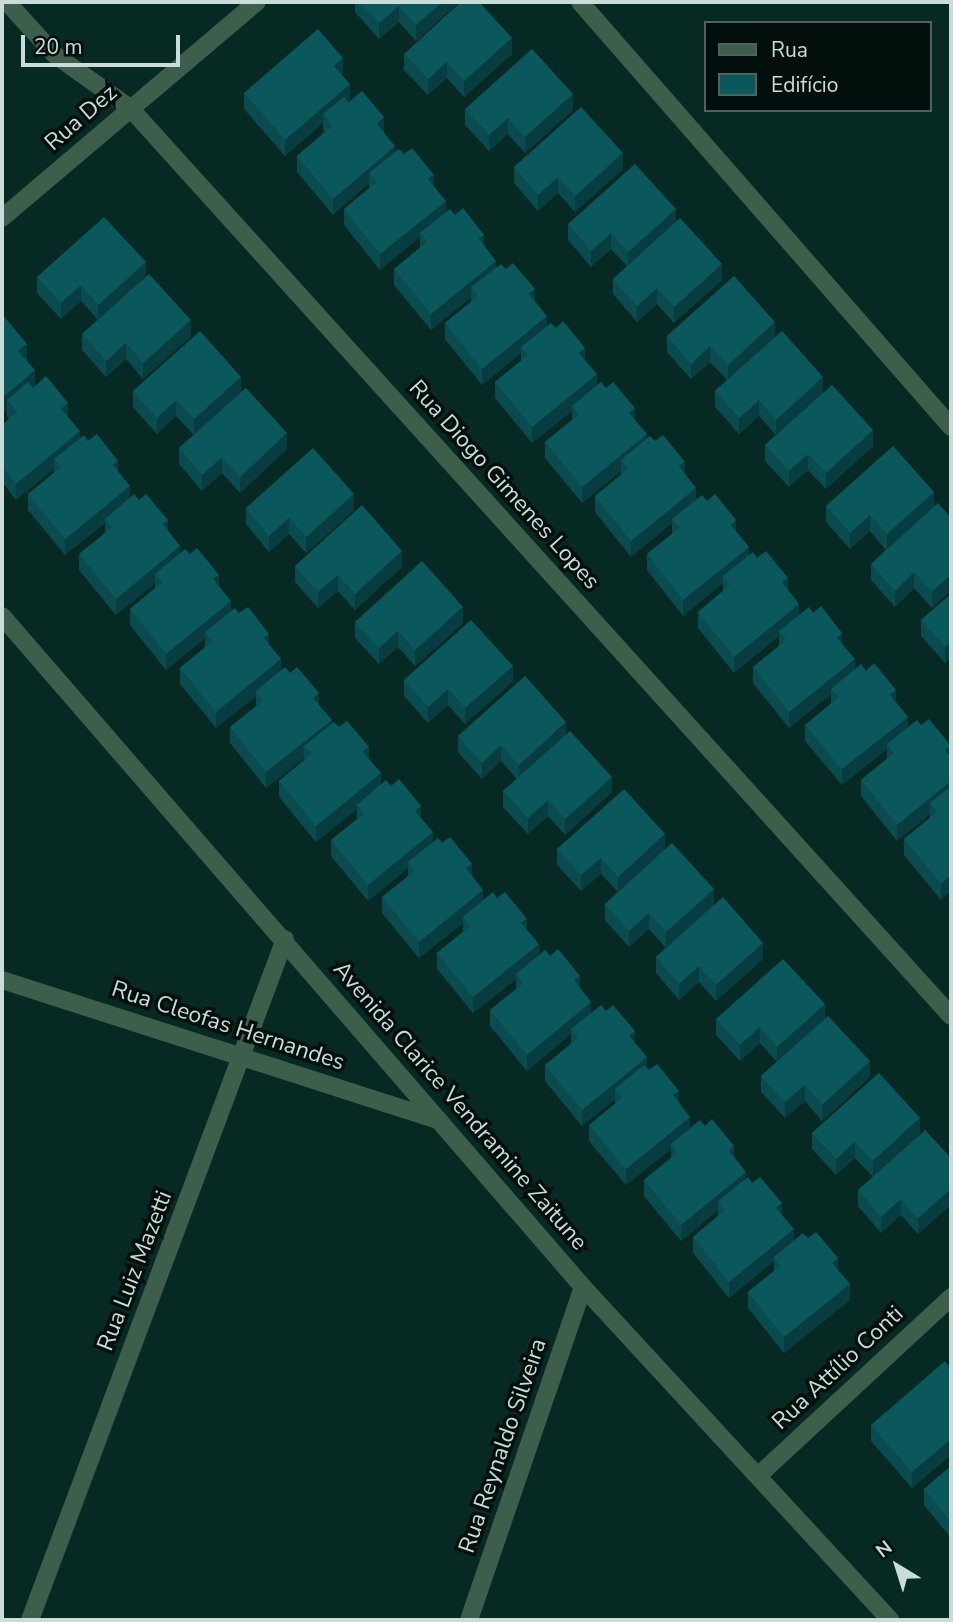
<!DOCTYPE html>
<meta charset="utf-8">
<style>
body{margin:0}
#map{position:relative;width:953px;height:1622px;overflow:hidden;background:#062923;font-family:"Nunito Sans",sans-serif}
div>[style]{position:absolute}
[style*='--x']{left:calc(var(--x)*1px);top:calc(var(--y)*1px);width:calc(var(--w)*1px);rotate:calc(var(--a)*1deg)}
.minor>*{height:18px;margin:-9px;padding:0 9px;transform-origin:9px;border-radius:9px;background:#3c5e4b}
.wall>*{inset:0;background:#094b4f}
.shaded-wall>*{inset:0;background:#073d40}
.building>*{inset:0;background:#0a575c}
span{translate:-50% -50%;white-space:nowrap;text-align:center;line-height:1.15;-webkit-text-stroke:7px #030f0c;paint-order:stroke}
.street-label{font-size:23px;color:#cadcd8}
.frame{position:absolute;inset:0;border:4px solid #cadcd8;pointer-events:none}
.legend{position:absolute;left:704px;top:21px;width:228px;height:91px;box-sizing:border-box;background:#030f0c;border:2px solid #53615e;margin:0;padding:9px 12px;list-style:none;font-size:21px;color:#cadcd8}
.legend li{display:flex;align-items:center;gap:14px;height:35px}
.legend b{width:35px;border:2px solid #53615e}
.north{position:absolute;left:862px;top:1531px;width:70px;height:70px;-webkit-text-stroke:5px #030f0c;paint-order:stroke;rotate:322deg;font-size:19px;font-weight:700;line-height:28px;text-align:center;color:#cadcd8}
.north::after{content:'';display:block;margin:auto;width:24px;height:32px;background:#cadcd8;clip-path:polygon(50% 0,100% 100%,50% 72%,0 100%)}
.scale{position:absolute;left:21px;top:35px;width:159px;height:32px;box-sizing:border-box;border:4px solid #cadcd8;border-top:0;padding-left:9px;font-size:21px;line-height:24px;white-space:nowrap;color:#cadcd8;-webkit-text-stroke:5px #030f0c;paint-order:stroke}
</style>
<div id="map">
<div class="minor">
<div style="--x:7;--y:2;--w:72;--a:47.8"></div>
<div style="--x:55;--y:55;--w:92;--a:35.2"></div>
<div style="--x:130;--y:108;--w:1224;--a:47.88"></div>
<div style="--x:580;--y:2;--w:564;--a:48.88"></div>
<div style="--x:2;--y:218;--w:334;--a:-40.3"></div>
<div style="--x:2;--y:616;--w:888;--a:49.11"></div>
<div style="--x:583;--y:1287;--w:453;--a:47.3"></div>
<div style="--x:2;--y:980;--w:459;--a:17.8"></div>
<div style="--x:759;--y:1475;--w:262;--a:-42.8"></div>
<div style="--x:30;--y:1620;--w:727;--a:-69.47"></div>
<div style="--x:469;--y:1620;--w:352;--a:-71.1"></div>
</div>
<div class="wall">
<div style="clip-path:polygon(355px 2px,459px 2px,416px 41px,399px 22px,379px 39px,355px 12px)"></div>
<div style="clip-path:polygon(404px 54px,512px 54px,464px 97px,447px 78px,428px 95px,404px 70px)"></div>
<div style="clip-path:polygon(343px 74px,342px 75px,350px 100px,348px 102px,384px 133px,395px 152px,434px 187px,446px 213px,455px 215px,484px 245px,496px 268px,535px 301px,547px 326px,585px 360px,597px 386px,635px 420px,647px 439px,685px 474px,696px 500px,707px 501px,736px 532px,749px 556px,757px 558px,788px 590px,799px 615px,842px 645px,855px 670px,866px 671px,896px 702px,908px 727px,921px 725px,951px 746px,941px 900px,904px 855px,904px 839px,930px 818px,930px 814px,897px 841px,861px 796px,861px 780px,887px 759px,887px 749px,842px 785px,805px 741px,805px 725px,831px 704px,831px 694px,789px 728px,753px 683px,753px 667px,779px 646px,779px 636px,734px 673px,698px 628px,698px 612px,723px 591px,723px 583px,683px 616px,647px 570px,647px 554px,672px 534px,672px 523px,631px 557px,595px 512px,595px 496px,621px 475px,621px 471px,582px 503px,545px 458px,545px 442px,572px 420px,572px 411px,532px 443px,495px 398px,495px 382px,521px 361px,521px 353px,482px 385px,445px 339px,445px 323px,471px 302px,471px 297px,431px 330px,394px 285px,394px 269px,420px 248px,420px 237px,380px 270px,344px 225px,344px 209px,369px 188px,369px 183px,333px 215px,297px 172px,297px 156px,325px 132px,323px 130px,323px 123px,285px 156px,244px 109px,244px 93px)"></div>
<div style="clip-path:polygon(465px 109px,573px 110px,525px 153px,508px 134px,489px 151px,465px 125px)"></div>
<div style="clip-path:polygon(514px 167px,623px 169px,575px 212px,558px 193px,538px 211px,514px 183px)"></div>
<div style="clip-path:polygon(676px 222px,722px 280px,674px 323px,657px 304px,637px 322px,613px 294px,613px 279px,627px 266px,611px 249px,591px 267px,568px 240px,568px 224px)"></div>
<div style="clip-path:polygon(146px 276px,191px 336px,143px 379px,126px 359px,106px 377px,82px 350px,82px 334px,98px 320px,81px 301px,61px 319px,37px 293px,37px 277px)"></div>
<div style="clip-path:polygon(2px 315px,27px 360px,27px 361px,35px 386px,33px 387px,68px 417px,80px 438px,88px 441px,118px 472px,130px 498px,139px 500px,168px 531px,180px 553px,219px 587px,231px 611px,239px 613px,269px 645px,281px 671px,290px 673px,319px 705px,332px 724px,369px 759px,381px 785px,391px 786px,421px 818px,433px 842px,442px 843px,472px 875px,483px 900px,527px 930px,539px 956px,550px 956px,580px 987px,591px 1013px,635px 1043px,647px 1068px,679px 1102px,690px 1128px,734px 1157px,746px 1179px,782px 1215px,794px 1241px,808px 1238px,838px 1270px,850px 1300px,784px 1353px,748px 1308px,748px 1292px,774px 1271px,774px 1261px,729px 1298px,693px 1253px,693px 1237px,718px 1216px,718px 1210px,681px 1241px,644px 1196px,644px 1180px,671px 1158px,671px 1149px,626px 1185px,589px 1141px,589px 1125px,615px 1104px,615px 1099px,582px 1126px,545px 1081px,545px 1065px,571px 1044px,571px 1034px,527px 1071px,490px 1026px,490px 1010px,516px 989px,516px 979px,473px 1013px,437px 969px,437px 953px,463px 932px,463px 923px,419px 958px,382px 913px,382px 897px,408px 876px,408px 868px,368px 901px,331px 856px,331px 840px,357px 819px,357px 809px,316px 842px,279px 797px,279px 781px,304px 760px,304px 758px,266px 788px,230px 743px,230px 727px,256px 706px,256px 696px,216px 728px,180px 684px,180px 668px,205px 647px,205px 638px,166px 670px,130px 625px,130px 609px,155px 588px,155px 583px,116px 615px,79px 570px,79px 554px,105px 533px,105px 523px,65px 555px,28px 510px,28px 494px,54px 473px,54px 469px,16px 500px,2px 482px,2px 425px,9px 419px,7px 416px)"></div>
<div style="clip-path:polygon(667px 336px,775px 337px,823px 393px,873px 446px,826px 489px,808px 470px,789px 487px,765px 461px,765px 445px,776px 435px,759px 416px,739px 434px,715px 407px,715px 391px,727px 380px,710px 362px,691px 379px,667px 352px)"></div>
<div style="clip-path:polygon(133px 391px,241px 392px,287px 449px,240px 493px,222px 473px,202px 491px,179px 464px,179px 448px,194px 435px,176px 416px,157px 434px,133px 407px)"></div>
<div style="clip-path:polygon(934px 492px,932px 608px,914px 588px,895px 607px,871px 580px,871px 564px,886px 550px,870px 531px,850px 549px,826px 522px,826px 506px)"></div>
<div style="clip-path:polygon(246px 508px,354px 510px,306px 553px,289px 534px,269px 552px,246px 524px)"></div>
<div style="clip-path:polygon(295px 566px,402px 567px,355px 610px,338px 591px,318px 608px,295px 582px)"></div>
<div style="clip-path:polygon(951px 594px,951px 657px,945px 663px,921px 636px,921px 620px)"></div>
<div style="clip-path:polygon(355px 622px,463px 623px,415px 666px,398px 647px,379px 664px,355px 638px)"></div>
<div style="clip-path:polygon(404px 680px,513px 681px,465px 724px,448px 705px,428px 723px,404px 696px)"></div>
<div style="clip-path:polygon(566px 734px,612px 792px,565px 835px,548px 816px,528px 834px,503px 807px,503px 791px,517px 779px,501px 761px,482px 779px,458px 752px,458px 736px)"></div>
<div style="clip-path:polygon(557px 849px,665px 850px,763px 959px,716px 1001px,699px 982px,679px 1000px,656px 973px,656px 957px,666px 948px,649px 929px,629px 947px,605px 920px,605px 904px,618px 892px,601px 874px,581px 891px,557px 865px)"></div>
<div style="clip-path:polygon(716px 1019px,825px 1019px,870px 1077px,822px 1121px,805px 1101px,785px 1118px,761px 1092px,761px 1076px,777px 1062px,760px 1043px,740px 1061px,716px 1035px)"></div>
<div style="clip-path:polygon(879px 1073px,873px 1177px,855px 1158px,836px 1175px,812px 1149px,812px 1133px)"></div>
<div style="clip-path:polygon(951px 1158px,918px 1234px,901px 1215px,881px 1233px,858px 1206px,858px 1190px)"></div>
<div style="clip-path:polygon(951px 1369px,951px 1465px,950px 1463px,950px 1456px,912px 1488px,871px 1441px,871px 1425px)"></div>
<div style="clip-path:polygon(951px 1466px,951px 1538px,924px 1505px,924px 1489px)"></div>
</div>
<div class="shaded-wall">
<div style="clip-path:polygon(442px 2px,459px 2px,416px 41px,416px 25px)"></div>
<div style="clip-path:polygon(399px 6px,399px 22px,379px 39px,379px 23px)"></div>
<div style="clip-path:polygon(512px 38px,512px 54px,464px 97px,464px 81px)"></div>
<div style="clip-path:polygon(343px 58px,343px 74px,334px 82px,334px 66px)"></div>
<div style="clip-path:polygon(447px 62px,447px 78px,428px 95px,428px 79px)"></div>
<div style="clip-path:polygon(350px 84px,350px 100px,327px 120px,323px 114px,323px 123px,285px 156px,285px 140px)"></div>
<div style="clip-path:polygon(573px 94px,573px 110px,525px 153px,525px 137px)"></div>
<div style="clip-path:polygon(384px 117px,384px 133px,377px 124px)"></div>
<div style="clip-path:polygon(508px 118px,508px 134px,489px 151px,489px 135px)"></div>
<div style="clip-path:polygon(395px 146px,395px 162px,369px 173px,369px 183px,333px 215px,333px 199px)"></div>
<div style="clip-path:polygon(623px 153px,623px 169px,575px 212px,575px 196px)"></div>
<div style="clip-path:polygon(434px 175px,434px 191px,428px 179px)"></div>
<div style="clip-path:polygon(558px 177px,558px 193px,538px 211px,538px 195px)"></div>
<div style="clip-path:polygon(446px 201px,446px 217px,420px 233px,420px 237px,380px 270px,380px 254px)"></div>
<div style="clip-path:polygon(676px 209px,676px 225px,628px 268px,628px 252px)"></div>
<div style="clip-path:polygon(611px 233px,611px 249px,591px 267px,591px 251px)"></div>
<div style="clip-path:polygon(484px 235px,484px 251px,479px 239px)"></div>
<div style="clip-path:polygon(496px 261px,496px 277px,471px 287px,471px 297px,431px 330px,431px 314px)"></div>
<div style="clip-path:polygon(146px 262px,146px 278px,98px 321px,98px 305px)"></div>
<div style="clip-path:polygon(722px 264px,722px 280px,674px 323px,674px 307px)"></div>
<div style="clip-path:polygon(81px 285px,81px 301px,61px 319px,61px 303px)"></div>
<div style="clip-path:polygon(657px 288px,657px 304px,637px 322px,637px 306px)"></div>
<div style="clip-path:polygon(535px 289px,535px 305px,529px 294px)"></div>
<div style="clip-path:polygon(547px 316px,547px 332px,521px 347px,521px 353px,482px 385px,482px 369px)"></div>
<div style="clip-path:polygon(191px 320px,191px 336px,143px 379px,143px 363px)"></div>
<div style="clip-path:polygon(775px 322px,775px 338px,728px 381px,728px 365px)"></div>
<div style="clip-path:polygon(126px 343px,126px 359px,106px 377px,106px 361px)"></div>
<div style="clip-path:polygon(27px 344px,27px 360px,18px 367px,18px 351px)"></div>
<div style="clip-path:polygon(710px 346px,710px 362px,691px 379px,691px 364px)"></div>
<div style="clip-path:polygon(585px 348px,585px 364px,579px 353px)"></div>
<div style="clip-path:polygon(35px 370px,35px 386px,12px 406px,7px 400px,7px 409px,2px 414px,2px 398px)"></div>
<div style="clip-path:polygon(597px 374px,597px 390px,572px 406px,572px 411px,532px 443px,532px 427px)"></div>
<div style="clip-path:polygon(241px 377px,241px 393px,194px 435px,194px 419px)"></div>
<div style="clip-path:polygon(823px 377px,823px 393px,776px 436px,776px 420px)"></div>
<div style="clip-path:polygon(176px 400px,176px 416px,157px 434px,157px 418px)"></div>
<div style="clip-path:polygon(759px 400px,759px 416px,739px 434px,739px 418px)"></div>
<div style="clip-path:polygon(68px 403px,68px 419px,61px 409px)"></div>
<div style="clip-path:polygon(635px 408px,635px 424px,629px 413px)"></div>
<div style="clip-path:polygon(873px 430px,873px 446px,826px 489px,826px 473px)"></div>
<div style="clip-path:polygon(80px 431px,80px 447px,54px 459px,54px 469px,16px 500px,16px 484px)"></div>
<div style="clip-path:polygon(287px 433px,287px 449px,240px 493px,240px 477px)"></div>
<div style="clip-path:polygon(647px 434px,647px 450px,621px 460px,621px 471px,582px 503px,582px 487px)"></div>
<div style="clip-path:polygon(808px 454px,808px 470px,789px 487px,789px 471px)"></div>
<div style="clip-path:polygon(222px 457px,222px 473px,202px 491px,202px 475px)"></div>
<div style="clip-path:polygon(118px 461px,118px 477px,113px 465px)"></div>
<div style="clip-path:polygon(685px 462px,685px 478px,679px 466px)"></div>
<div style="clip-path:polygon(130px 486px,130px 502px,105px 519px,105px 523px,65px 555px,65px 539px)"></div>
<div style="clip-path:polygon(696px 488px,696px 504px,672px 519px,672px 523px,631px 557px,631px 541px)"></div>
<div style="clip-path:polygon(934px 492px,934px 508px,887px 550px,887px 534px)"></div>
<div style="clip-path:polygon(354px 494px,354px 510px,306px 553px,306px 537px)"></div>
<div style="clip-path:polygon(870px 515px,870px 531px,850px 549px,850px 533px)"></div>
<div style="clip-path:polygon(289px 518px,289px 534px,269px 552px,269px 536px)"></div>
<div style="clip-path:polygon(168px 520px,168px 536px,163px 524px)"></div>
<div style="clip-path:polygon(736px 520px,736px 536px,731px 525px)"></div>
<div style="clip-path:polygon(180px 546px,180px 562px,155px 574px,155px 583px,116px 615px,116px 599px)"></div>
<div style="clip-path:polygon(749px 547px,749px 563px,723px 576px,723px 583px,683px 616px,683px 600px)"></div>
<div style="clip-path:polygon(402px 551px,402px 567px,355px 610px,355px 594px)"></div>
<div style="clip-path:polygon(914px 572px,914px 588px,895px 607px,895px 591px)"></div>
<div style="clip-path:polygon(219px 575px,219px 591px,213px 579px)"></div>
<div style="clip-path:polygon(338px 575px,338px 591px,318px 608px,318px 592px)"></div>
<div style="clip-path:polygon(951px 575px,951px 591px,932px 608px,932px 592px)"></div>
<div style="clip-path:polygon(788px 578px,788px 594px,782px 582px)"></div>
<div style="clip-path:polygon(231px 601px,231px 617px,205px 632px,205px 638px,166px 670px,166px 654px)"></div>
<div style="clip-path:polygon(799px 604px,799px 619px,779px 631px,779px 636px,734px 673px,734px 657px)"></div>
<div style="clip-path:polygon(463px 607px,463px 623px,415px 666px,415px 650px)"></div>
<div style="clip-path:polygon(398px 631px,398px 647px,379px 664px,379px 648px)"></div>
<div style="clip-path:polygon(842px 633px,842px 649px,837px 638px)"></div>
<div style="clip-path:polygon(269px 634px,269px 649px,264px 638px)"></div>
<div style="clip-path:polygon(951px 641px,951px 657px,945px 663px,945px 647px)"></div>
<div style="clip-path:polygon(281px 659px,281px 675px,256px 691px,256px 696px,216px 728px,216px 712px)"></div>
<div style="clip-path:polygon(855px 659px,855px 675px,831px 689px,831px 694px,789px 728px,789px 712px)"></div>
<div style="clip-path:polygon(513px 666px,513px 681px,465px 724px,465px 708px)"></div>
<div style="clip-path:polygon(448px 689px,448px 705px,428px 723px,428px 707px)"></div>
<div style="clip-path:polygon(896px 690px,896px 706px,890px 695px)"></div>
<div style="clip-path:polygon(319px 693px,319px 709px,313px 698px)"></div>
<div style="clip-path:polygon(908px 717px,908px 732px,887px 744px,887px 749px,842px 785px,842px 769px)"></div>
<div style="clip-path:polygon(332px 720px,332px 736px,304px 746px,304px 758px,266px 788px,266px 772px)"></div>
<div style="clip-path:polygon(566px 722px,566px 738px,519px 780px,519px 765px)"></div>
<div style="clip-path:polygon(501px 745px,501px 761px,482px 779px,482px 763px)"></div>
<div style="clip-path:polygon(951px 746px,951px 762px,945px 750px)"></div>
<div style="clip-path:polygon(369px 747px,369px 763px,363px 752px)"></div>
<div style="clip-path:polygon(381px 773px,381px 789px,357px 805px,357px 809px,316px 842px,316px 826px)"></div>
<div style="clip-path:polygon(612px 777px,612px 792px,565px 835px,565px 819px)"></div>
<div style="clip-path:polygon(951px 781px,951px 797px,930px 803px,930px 814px,897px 841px,897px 825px)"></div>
<div style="clip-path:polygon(548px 800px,548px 816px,528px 834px,528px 818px)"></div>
<div style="clip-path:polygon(421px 806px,421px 822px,415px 811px)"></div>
<div style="clip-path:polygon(433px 832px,433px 848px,408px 862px,408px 868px,368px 901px,368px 885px)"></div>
<div style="clip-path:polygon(665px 834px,665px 850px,618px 893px,618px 877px)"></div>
<div style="clip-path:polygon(601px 858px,601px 874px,581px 891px,581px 875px)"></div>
<div style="clip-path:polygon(472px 864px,472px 880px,466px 868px)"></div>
<div style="clip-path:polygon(951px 875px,951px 891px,941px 900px,941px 884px)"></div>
<div style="clip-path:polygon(714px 889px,714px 905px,666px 948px,666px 932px)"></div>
<div style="clip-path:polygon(483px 890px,483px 906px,463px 917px,463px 923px,419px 958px,419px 942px)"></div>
<div style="clip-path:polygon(649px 913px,649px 929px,629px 947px,629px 931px)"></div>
<div style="clip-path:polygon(527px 919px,527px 935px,521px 923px)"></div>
<div style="clip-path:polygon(763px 943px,763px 959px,716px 1001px,716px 985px)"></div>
<div style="clip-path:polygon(539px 944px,539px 960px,516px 974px,516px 979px,473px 1013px,473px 997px)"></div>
<div style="clip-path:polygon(699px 966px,699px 982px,679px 1000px,679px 984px)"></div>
<div style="clip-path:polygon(580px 976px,580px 992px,574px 980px)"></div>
<div style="clip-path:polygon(591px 1002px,591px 1018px,571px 1029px,571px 1034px,527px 1071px,527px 1055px)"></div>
<div style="clip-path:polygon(825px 1004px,825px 1020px,777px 1063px,777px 1047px)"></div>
<div style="clip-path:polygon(760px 1027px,760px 1043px,740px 1061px,740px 1045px)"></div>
<div style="clip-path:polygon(635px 1031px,635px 1047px,629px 1036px)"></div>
<div style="clip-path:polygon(647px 1057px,647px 1073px,615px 1089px,615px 1099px,582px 1126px,582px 1110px)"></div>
<div style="clip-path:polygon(870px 1061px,870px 1077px,822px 1121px,822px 1105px)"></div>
<div style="clip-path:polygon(805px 1085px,805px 1101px,785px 1118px,785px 1102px)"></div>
<div style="clip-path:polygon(679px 1091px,679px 1107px,673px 1095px)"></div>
<div style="clip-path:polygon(690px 1117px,690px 1133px,671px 1144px,671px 1149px,626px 1185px,626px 1169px)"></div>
<div style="clip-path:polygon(920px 1118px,920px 1134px,873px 1177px,873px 1161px)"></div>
<div style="clip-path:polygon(855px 1142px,855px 1158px,836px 1175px,836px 1159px)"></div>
<div style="clip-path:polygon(734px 1146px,734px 1161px,729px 1151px)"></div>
<div style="clip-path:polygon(746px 1172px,746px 1188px,718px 1201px,718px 1210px,681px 1241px,681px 1225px)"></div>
<div style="clip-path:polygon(951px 1189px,951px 1205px,918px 1234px,918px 1218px)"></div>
<div style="clip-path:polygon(901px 1199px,901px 1215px,881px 1233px,881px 1217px)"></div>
<div style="clip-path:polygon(782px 1203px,782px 1219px,776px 1208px)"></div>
<div style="clip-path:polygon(794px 1229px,794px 1245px,774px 1257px,774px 1261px,729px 1298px,729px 1282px)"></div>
<div style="clip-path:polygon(838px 1258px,838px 1274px,832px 1263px)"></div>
<div style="clip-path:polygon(850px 1284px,850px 1300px,784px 1353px,784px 1337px)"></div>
<div style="clip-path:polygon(951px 1439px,951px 1449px,950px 1447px,950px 1456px,912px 1488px,912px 1472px)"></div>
</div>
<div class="building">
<div style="clip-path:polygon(360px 2px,442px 2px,416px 25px,399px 6px,379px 23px)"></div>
<div style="clip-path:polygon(461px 2px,479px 2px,512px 38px,464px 81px,447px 62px,428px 79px,404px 54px)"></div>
<div style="clip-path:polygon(318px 29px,343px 58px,334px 66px,350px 84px,285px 140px,244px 93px)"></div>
<div style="clip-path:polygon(532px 49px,573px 94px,525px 137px,508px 118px,489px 135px,465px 109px)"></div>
<div style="clip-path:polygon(362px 91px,384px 117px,377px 124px,395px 146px,333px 199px,297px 156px,332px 126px,323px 114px,344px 97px,349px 102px)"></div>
<div style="clip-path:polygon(581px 107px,623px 153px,575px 196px,558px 177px,538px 195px,514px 167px)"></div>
<div style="clip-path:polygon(412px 148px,434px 175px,428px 179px,446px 201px,380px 254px,344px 209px,377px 182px,369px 173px,399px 149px,404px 154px)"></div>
<div style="clip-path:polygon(635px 164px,676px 209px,628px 252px,611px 233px,591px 251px,568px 224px)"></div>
<div style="clip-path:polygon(463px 208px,484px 235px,479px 239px,496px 261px,431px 314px,394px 269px,427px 242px,420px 233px,450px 209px,455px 215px)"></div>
<div style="clip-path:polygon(104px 217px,146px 262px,98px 305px,81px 285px,61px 303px,37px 277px)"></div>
<div style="clip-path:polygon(680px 218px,722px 264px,674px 307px,657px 288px,637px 306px,613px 279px)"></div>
<div style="clip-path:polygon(513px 263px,535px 289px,529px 294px,547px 316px,482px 369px,445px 323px,478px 296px,471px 287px,501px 264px,506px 269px)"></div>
<div style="clip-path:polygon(149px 274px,191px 320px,143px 363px,126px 343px,106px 361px,82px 334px)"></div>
<div style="clip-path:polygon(734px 276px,775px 322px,728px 365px,710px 346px,691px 364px,667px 336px)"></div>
<div style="clip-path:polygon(2px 314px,27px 344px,18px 351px,35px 370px,2px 398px)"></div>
<div style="clip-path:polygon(563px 321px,585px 348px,579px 353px,597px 374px,532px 427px,495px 382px,528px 355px,521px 347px,551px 323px,556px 328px)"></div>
<div style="clip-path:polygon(200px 331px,241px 377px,194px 419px,176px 400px,157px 418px,133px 391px)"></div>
<div style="clip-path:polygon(782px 331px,823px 377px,776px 420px,759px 400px,739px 418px,715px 391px)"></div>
<div style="clip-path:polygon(46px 376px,68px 403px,61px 409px,80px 431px,16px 484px,2px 466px,2px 425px,17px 412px,7px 400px,28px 382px,33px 388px)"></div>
<div style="clip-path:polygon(601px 382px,606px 388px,613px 382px,635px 408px,629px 413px,647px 434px,582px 487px,545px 442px,578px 415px,572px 406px)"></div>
<div style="clip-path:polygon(832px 385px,873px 430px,826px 473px,808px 454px,789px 471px,765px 445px)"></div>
<div style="clip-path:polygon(246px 388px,287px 433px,240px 477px,222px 457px,202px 475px,179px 448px)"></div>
<div style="clip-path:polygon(97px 434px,118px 461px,113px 465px,130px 486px,65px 539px,28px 494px,61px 467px,54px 459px,84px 435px,88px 441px)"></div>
<div style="clip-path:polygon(663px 435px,685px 462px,679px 466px,696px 488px,631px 541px,595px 496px,628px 469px,621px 460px,650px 436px,655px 441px)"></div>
<div style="clip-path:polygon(893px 446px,934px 492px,887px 534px,870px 515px,850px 533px,826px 506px)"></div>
<div style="clip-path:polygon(313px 448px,354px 494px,306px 537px,289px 518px,269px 536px,246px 508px)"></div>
<div style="clip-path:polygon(134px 494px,139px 500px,146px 494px,168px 520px,163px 524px,180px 546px,116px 599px,79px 554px,112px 528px,105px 519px)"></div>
<div style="clip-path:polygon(715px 494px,736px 520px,731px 525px,749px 547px,683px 600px,647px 554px,680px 527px,672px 519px,702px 495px,707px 501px)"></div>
<div style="clip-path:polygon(938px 503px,951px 518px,951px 575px,932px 592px,914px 572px,895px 591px,871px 564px)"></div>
<div style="clip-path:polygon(362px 505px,402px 551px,355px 594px,338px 575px,318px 592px,295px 566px)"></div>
<div style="clip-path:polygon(197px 548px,219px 575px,213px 579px,231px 601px,166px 654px,130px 609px,163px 582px,155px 574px,185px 549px,190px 554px)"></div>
<div style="clip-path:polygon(766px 551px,788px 578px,782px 582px,799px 604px,734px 657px,698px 612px,730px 585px,723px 576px,753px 552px,757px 558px)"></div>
<div style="clip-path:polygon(422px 561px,463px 607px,415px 650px,398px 631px,379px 648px,355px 622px)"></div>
<div style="clip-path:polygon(951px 594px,951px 641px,945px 647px,921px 620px)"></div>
<div style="clip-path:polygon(821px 606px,842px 633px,837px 638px,855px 659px,789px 712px,753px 667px,786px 640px,779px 631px,809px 607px,813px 613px)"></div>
<div style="clip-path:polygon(248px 607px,269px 634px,264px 638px,281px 659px,216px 712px,180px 668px,213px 641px,205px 632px,235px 608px,239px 613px)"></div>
<div style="clip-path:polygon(471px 620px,513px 666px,465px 708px,448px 689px,428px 707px,404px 680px)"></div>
<div style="clip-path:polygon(874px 663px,896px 690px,890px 695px,908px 717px,842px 769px,805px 725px,839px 697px,831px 689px,861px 664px,866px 671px)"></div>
<div style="clip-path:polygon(285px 667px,290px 673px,297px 667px,319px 693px,313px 698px,332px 720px,266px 772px,230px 727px,263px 701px,256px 691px)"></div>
<div style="clip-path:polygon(525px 676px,566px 722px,519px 765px,501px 745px,482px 763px,458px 736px)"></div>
<div style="clip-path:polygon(929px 719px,951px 746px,945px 750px,951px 758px,951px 781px,897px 825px,861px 780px,894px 753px,887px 744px,917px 720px,921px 725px)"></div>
<div style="clip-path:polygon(347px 721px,369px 747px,363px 752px,381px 773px,316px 826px,279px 781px,312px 754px,304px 746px,334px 722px,339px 727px)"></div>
<div style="clip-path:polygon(570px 731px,612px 777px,565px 819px,548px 800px,528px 818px,503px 791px)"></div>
<div style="clip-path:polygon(399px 779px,421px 806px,415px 811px,433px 832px,368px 885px,331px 840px,364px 814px,357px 805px,386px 780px,391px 786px)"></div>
<div style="clip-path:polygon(951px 786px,951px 875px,941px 884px,904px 839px,937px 812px,930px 803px)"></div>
<div style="clip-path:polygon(624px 789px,665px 834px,618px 877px,601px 858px,581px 875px,557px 849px)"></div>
<div style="clip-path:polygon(450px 837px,472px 864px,466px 868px,483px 890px,419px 942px,382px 897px,415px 871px,408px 862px,438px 838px,442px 843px)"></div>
<div style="clip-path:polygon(672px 843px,714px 889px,666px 932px,649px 913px,629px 931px,605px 904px)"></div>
<div style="clip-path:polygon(493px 892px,497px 898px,505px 892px,527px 919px,521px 923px,539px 944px,473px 997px,437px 953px,470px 926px,463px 917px)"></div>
<div style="clip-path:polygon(723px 897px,763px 943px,716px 985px,699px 966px,679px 984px,656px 957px)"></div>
<div style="clip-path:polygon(558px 949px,580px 976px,574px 980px,591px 1002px,527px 1055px,490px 1010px,523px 984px,516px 974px,545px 950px,550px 956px)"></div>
<div style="clip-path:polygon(783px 959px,825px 1004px,777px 1047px,760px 1027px,740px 1045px,716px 1019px)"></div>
<div style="clip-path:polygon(601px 1005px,606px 1011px,613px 1005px,635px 1031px,629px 1036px,647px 1057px,582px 1110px,545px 1065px,578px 1038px,571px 1029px)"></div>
<div style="clip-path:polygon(828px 1016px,870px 1061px,822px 1105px,805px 1085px,785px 1102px,761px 1076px)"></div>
<div style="clip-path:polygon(657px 1064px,679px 1091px,673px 1095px,690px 1117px,626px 1169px,589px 1125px,622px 1098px,615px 1089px,644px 1065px,649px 1070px)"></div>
<div style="clip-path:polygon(879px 1073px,920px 1118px,873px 1161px,855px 1142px,836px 1159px,812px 1133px)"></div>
<div style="clip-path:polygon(712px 1119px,734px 1146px,729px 1151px,746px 1172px,681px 1225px,644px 1180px,677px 1153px,671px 1144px,700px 1120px,705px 1126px)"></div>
<div style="clip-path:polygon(925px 1130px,951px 1158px,951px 1189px,918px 1218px,901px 1199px,881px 1217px,858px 1190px)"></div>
<div style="clip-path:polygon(748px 1177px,752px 1183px,760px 1177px,782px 1203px,776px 1208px,794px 1229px,729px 1282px,693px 1237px,725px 1210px,718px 1201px)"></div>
<div style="clip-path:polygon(816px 1232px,838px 1258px,832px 1263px,850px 1284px,784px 1337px,748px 1292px,780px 1266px,774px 1257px,803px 1233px,808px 1238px)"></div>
<div style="clip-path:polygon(945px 1361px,951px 1369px,951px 1439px,912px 1472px,871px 1425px)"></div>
<div style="clip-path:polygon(951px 1466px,951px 1522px,924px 1489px)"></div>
</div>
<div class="street-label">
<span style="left:81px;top:118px;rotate:-41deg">Rua Dez</span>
<span style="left:504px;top:485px;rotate:48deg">Rua Diogo Gimenes Lopes</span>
<span style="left:228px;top:1026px;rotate:18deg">Rua Cleofas Hernandes</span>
<span style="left:460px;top:1106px;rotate:49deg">Avenida Clarice Vendramine Zaitune</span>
<span style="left:135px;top:1271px;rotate:-69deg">Rua Luiz Mazetti</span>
<span style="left:838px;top:1368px;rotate:-43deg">Rua Attílio Conti</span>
<span style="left:503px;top:1446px;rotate:-71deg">Rua Reynaldo Silveira</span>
</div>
<div class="frame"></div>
<ul class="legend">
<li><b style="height:9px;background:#3c5e4b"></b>Rua</li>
<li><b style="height:19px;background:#0a575c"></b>Edifício</li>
</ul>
<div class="north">N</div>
<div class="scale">20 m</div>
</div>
